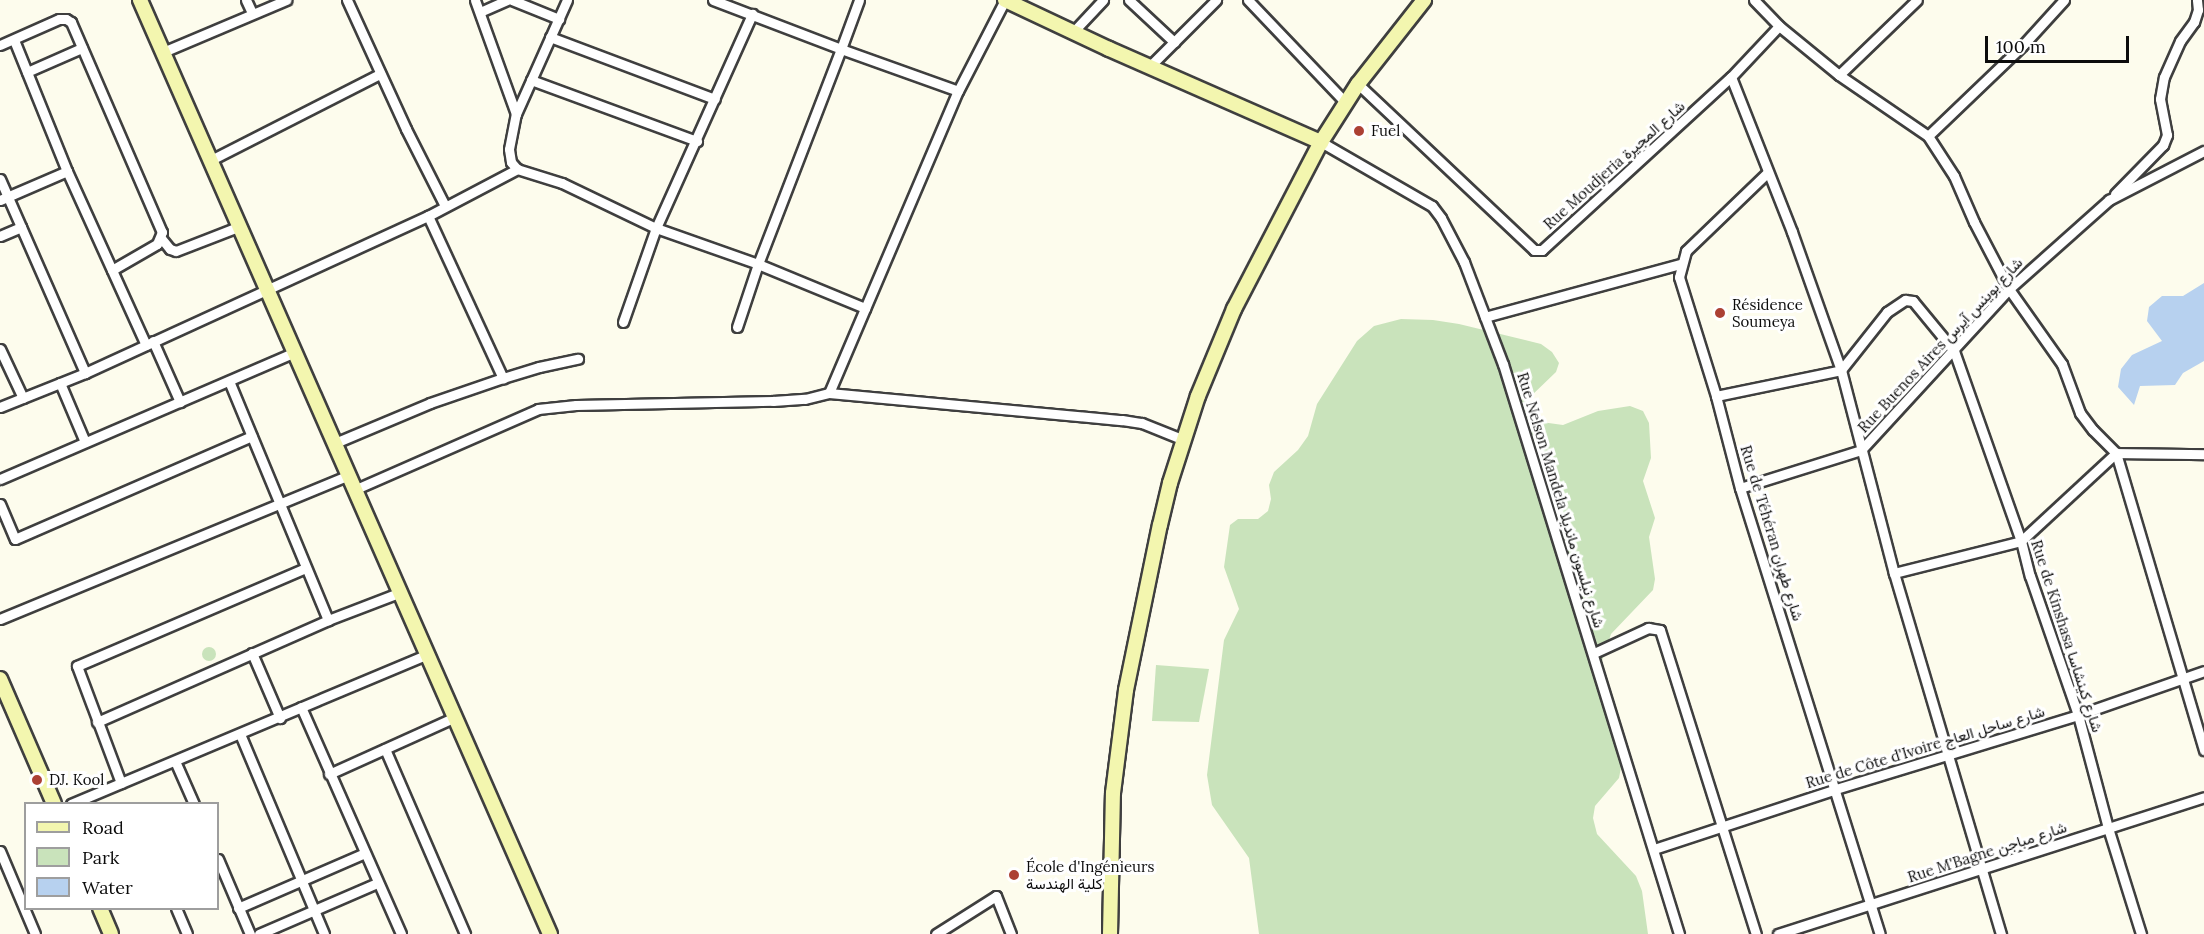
<!DOCTYPE html>
<meta charset="utf-8">
<style>
body{margin:0}
#map{position:relative;width:2204px;height:934px;overflow:hidden;background:#fdfced;font-family:Lora,Vazirmatn,serif}
div>[style]{position:absolute}
[style*='--x']{left:calc(var(--x)*1px);top:calc(var(--y)*1px);width:calc(var(--w)*1px);rotate:calc(var(--a)*1deg)}
.green>*{inset:0;background:#c9e3bb}
.round{border-radius:50%}
.water>*{inset:0;background:#b7d1ef}
.roads{filter:drop-shadow(2px 0 #3f3f3f) drop-shadow(-2px 0 #3f3f3f) drop-shadow(0 2px #3f3f3f) drop-shadow(0 -2px #3f3f3f)}
.street>*{height:9px;margin:-4.5px;padding:0 4.5px;transform-origin:4.5px;border-radius:4.5px;background:#fff}
.secondary>*{height:14px;margin:-7px;padding:0 7px;transform-origin:7px;border-radius:7px;background:#f3f6af}
.dots>*{width:16px;height:16px;translate:-50% -50%;box-sizing:border-box;border:3px solid #fff;border-radius:50%}
span{translate:-50% -50%;white-space:nowrap;text-align:center;line-height:1.15;-webkit-text-stroke:6px #fff;paint-order:stroke}
.poi-label{font-size:15px;color:#0c0c0c}
.left{translate:0 -50%;text-align:left}
.street-label{font-size:15px;color:#0c0c0c}
.legend{position:absolute;left:24px;top:802px;width:195px;height:108px;box-sizing:border-box;background:#fff;border:2px solid #9e9e9e;margin:0;padding:8px 10px;list-style:none;font-size:18px;color:#0c0c0c}
.legend li{display:flex;align-items:center;gap:12px;height:30px}
.legend b{width:30px;border:2px solid #9e9e9e}
.scale{position:absolute;left:1985px;top:36px;width:144px;height:27px;box-sizing:border-box;border:3px solid #0c0c0c;border-top:0;padding-left:8px;font-size:18px;line-height:21px;white-space:nowrap;color:#0c0c0c;-webkit-text-stroke:4px #fff;paint-order:stroke}
</style>
<div id="map">
<div class="green">
<div style="clip-path:polygon(1401px 319px,1433px 320px,1459px 324px,1541px 344px,1552px 352px,1559px 363px,1556px 372px,1529px 398px,1528px 411px,1534px 421px,1563px 425px,1598px 411px,1630px 406px,1643px 411px,1649px 423px,1651px 458px,1643px 481px,1655px 518px,1649px 537px,1655px 579px,1653px 590px,1611px 634px,1599px 670px,1622px 762px,1619px 778px,1595px 806px,1593px 818px,1597px 834px,1636px 876px,1642px 891px,1648px 934px,1259px 934px,1249px 858px,1212px 805px,1207px 775px,1224px 640px,1239px 609px,1224px 567px,1230px 525px,1238px 519px,1258px 519px,1268px 511px,1271px 499px,1269px 485px,1274px 472px,1298px 450px,1308px 436px,1317px 404px,1357px 341px,1374px 326px)"></div>
<div class="round" style="left:202px;top:647px;width:14px;height:14px"></div>
<div style="clip-path:polygon(1156px 665px,1209px 669px,1199px 722px,1152px 721px)"></div>
</div>
<div class="water">
<div style="clip-path:polygon(2204px 283px,2204px 361px,2183px 373px,2175px 385px,2140px 386px,2134px 405px,2118px 387px,2121px 369px,2132px 355px,2162px 341px,2147px 321px,2149px 307px,2162px 296px,2183px 296px)"></div>
</div>
<div class="roads">
<div class="street">
<div style="--x:246;--y:0;--w:14;--a:65"></div>
<div style="--x:347;--y:0;--w:142;--a:65.4"></div>
<div style="--x:406;--y:129;--w:86;--a:63.1"></div>
<div style="--x:512;--y:0;--w:51;--a:22"></div>
<div style="--x:713;--y:0;--w:137;--a:20.9"></div>
<div style="--x:841;--y:49;--w:52;--a:-69.8"></div>
<div style="--x:1129;--y:0;--w:62;--a:43"></div>
<div style="--x:1248;--y:0;--w:142;--a:46.4"></div>
<div style="--x:1754;--y:0;--w:36;--a:46"></div>
<div style="--x:1779;--y:26;--w:77;--a:39.2"></div>
<div style="--x:1839;--y:75;--w:108;--a:34.4"></div>
<div style="--x:1928;--y:136;--w:48;--a:57"></div>
<div style="--x:1954;--y:176;--w:50;--a:66.5"></div>
<div style="--x:1974;--y:222;--w:76;--a:62.4"></div>
<div style="--x:2009;--y:289;--w:92;--a:54.8"></div>
<div style="--x:2062;--y:364;--w:52;--a:69.8"></div>
<div style="--x:2080;--y:413;--w:21;--a:53"></div>
<div style="--x:2093;--y:430;--w:33;--a:45"></div>
<div style="--x:2116;--y:453;--w:88;--a:0.7"></div>
<div style="--x:480;--y:12;--w:30;--a:-24"></div>
<div style="--x:1073;--y:32;--w:44;--a:-46.8"></div>
<div style="--x:550;--y:37;--w:176;--a:20.6"></div>
<div style="--x:14;--y:40;--w:141;--a:68"></div>
<div style="--x:67;--y:171;--w:191;--a:65.6"></div>
<div style="--x:0;--y:45;--w:64;--a:-23.8"></div>
<div style="--x:59;--y:19;--w:7;--a:0"></div>
<div style="--x:66;--y:19;--w:6;--a:31"></div>
<div style="--x:71;--y:22;--w:229;--a:66.6"></div>
<div style="--x:162;--y:232;--w:13;--a:113"></div>
<div style="--x:157;--y:244;--w:52;--a:150"></div>
<div style="--x:163;--y:52;--w:134;--a:-22.9"></div>
<div style="--x:1149;--y:67;--w:95;--a:-45"></div>
<div style="--x:27;--y:72;--w:60;--a:-23.6"></div>
<div style="--x:1839;--y:75;--w:108;--a:-43.9"></div>
<div style="--x:1731;--y:77;--w:167;--a:68.5"></div>
<div style="--x:1792;--y:232;--w:146;--a:70.5"></div>
<div style="--x:1841;--y:370;--w:210;--a:75.4"></div>
<div style="--x:1894;--y:573;--w:377;--a:73.5"></div>
<div style="--x:531;--y:80;--w:177;--a:20.2"></div>
<div style="--x:1358;--y:84;--w:242;--a:43.3"></div>
<div style="--x:1534;--y:250;--w:8;--a:0"></div>
<div style="--x:1542;--y:250;--w:256;--a:-42.5"></div>
<div style="--x:1731;--y:77;--w:70;--a:-46.7"></div>
<div style="--x:516;--y:114;--w:125;--a:-65.9"></div>
<div style="--x:1928;--y:136;--w:132;--a:-43.8"></div>
<div style="--x:2023;--y:45;--w:61;--a:-47.7"></div>
<div style="--x:1321;--y:142;--w:128;--a:30"></div>
<div style="--x:1432;--y:206;--w:15;--a:53"></div>
<div style="--x:1441;--y:218;--w:50;--a:62.4"></div>
<div style="--x:1464;--y:262;--w:109;--a:69.1"></div>
<div style="--x:1503;--y:364;--w:597;--a:72.84"></div>
<div style="--x:209;--y:161;--w:192;--a:-27"></div>
<div style="--x:517;--y:169;--w:47;--a:17.3"></div>
<div style="--x:562;--y:183;--w:104;--a:25.6"></div>
<div style="--x:656;--y:228;--w:108;--a:19.4"></div>
<div style="--x:758;--y:264;--w:116;--a:22.4"></div>
<div style="--x:1768;--y:172;--w:114;--a:136.1"></div>
<div style="--x:1686;--y:251;--w:27;--a:105"></div>
<div style="--x:1679;--y:277;--w:125;--a:72.7"></div>
<div style="--x:1716;--y:396;--w:95;--a:75.4"></div>
<div style="--x:1740;--y:488;--w:467;--a:72.6"></div>
<div style="--x:0;--y:179;--w:212;--a:66.3"></div>
<div style="--x:2115;--y:194;--w:69;--a:-45.6"></div>
<div style="--x:2163;--y:145;--w:11;--a:-68"></div>
<div style="--x:2167;--y:135;--w:37;--a:-101"></div>
<div style="--x:2160;--y:99;--w:22;--a:-80"></div>
<div style="--x:2164;--y:77;--w:39;--a:-66"></div>
<div style="--x:2180;--y:41;--w:24;--a:-54"></div>
<div style="--x:2194;--y:22;--w:13;--a:-72"></div>
<div style="--x:2198;--y:10;--w:10;--a:-96"></div>
<div style="--x:0;--y:200;--w:73;--a:-23.4"></div>
<div style="--x:428;--y:216;--w:179;--a:65.2"></div>
<div style="--x:0;--y:236;--w:23;--a:-23"></div>
<div style="--x:161;--y:238;--w:14;--a:51"></div>
<div style="--x:170;--y:249;--w:6;--a:18"></div>
<div style="--x:176;--y:251;--w:66;--a:-21.2"></div>
<div style="--x:1485;--y:317;--w:202;--a:-15.2"></div>
<div style="--x:623;--y:322;--w:100;--a:-70.7"></div>
<div style="--x:656;--y:228;--w:235;--a:-65.8"></div>
<div style="--x:737;--y:327;--w:66;--a:-71.6"></div>
<div style="--x:758;--y:264;--w:230;--a:-68.9"></div>
<div style="--x:841;--y:49;--w:124;--a:19.7"></div>
<div style="--x:153;--y:341;--w:67;--a:66.1"></div>
<div style="--x:0;--y:349;--w:54;--a:64.9"></div>
<div style="--x:229;--y:381;--w:259;--a:67.5"></div>
<div style="--x:60;--y:383;--w:64;--a:67"></div>
<div style="--x:829;--y:393;--w:328;--a:-66.9"></div>
<div style="--x:958;--y:91;--w:102;--a:-62.7"></div>
<div style="--x:1716;--y:396;--w:128;--a:-11.7"></div>
<div style="--x:1841;--y:370;--w:74;--a:-51.6"></div>
<div style="--x:1887;--y:312;--w:22;--a:-34"></div>
<div style="--x:1905;--y:300;--w:8;--a:7"></div>
<div style="--x:1913;--y:301;--w:65;--a:50.6"></div>
<div style="--x:1954;--y:351;--w:201;--a:70.6"></div>
<div style="--x:2021;--y:541;--w:36;--a:76"></div>
<div style="--x:2030;--y:576;--w:147;--a:70.9"></div>
<div style="--x:2078;--y:715;--w:117;--a:75.1"></div>
<div style="--x:2108;--y:828;--w:111;--a:72.7"></div>
<div style="--x:0;--y:407;--w:92;--a:-21.8"></div>
<div style="--x:85;--y:373;--w:377;--a:-24.6"></div>
<div style="--x:428;--y:216;--w:101;--a:-27.8"></div>
<div style="--x:517;--y:169;--w:9;--a:-131"></div>
<div style="--x:511;--y:162;--w:13;--a:-99"></div>
<div style="--x:509;--y:149;--w:36;--a:-79"></div>
<div style="--x:516;--y:114;--w:121;--a:-109.8"></div>
<div style="--x:335;--y:443;--w:103;--a:-22.8"></div>
<div style="--x:430;--y:403;--w:77;--a:-18.9"></div>
<div style="--x:503;--y:378;--w:38;--a:-17"></div>
<div style="--x:539;--y:367;--w:40;--a:-12"></div>
<div style="--x:0;--y:479;--w:319;--a:-23.3"></div>
<div style="--x:1740;--y:488;--w:127;--a:-17.4"></div>
<div style="--x:1861;--y:450;--w:219;--a:-47.4"></div>
<div style="--x:2009;--y:289;--w:134;--a:-41.7"></div>
<div style="--x:2109;--y:200;--w:107;--a:-27.3"></div>
<div style="--x:356;--y:489;--w:199;--a:-23.7"></div>
<div style="--x:538;--y:409;--w:38;--a:-6"></div>
<div style="--x:576;--y:405;--w:197;--a:-1.2"></div>
<div style="--x:773;--y:401;--w:32;--a:-4"></div>
<div style="--x:805;--y:399;--w:25;--a:-14"></div>
<div style="--x:829;--y:393;--w:294;--a:5.3"></div>
<div style="--x:1122;--y:420;--w:20;--a:9"></div>
<div style="--x:1142;--y:423;--w:45;--a:22"></div>
<div style="--x:0;--y:504;--w:38;--a:67"></div>
<div style="--x:15;--y:539;--w:258;--a:-23.5"></div>
<div style="--x:1894;--y:573;--w:131;--a:-14.1"></div>
<div style="--x:2021;--y:541;--w:129;--a:-42.8"></div>
<div style="--x:2116;--y:453;--w:310;--a:73.5"></div>
<div style="--x:0;--y:619;--w:378;--a:-22.4"></div>
<div style="--x:252;--y:653;--w:71;--a:66.7"></div>
<div style="--x:1594;--y:653;--w:60;--a:-24.8"></div>
<div style="--x:1648;--y:628;--w:12;--a:9"></div>
<div style="--x:1660;--y:630;--w:319;--a:72.5"></div>
<div style="--x:301;--y:707;--w:248;--a:66.2"></div>
<div style="--x:97;--y:722;--w:253;--a:-23.8"></div>
<div style="--x:328;--y:620;--w:78;--a:-21"></div>
<div style="--x:240;--y:734;--w:217;--a:67.2"></div>
<div style="--x:385;--y:749;--w:202;--a:66.6"></div>
<div style="--x:175;--y:761;--w:47;--a:66.2"></div>
<div style="--x:329;--y:774;--w:138;--a:-24.3"></div>
<div style="--x:121;--y:783;--w:125;--a:-110.6"></div>
<div style="--x:77;--y:666;--w:249;--a:-23.2"></div>
<div style="--x:71;--y:804;--w:387;--a:-22.8"></div>
<div style="--x:1654;--y:849;--w:192;--a:-18.2"></div>
<div style="--x:1836;--y:789;--w:253;--a:-17"></div>
<div style="--x:2078;--y:715;--w:133;--a:-19.2"></div>
<div style="--x:0;--y:851;--w:90;--a:67.1"></div>
<div style="--x:218;--y:859;--w:82;--a:66.9"></div>
<div style="--x:176;--y:908;--w:28;--a:67"></div>
<div style="--x:238;--y:908;--w:138;--a:-23.4"></div>
<div style="--x:259;--y:934;--w:129;--a:-23.4"></div>
<div style="--x:936;--y:934;--w:71;--a:-32.3"></div>
<div style="--x:996;--y:896;--w:41;--a:68.5"></div>
<div style="--x:1778;--y:934;--w:447;--a:-17.8"></div>
</div>
<div class="secondary">
<div style="--x:140;--y:0;--w:1020;--a:66.3"></div>
<div style="--x:1005;--y:0;--w:115;--a:25.2"></div>
<div style="--x:1109;--y:49;--w:232;--a:23.7"></div>
<div style="--x:0;--y:679;--w:136;--a:66.6"></div>
<div style="--x:100;--y:908;--w:28;--a:67"></div>
<div style="--x:1110;--y:934;--w:141;--a:-88.8"></div>
<div style="--x:1113;--y:793;--w:104;--a:-82.8"></div>
<div style="--x:1126;--y:690;--w:168;--a:-78.4"></div>
<div style="--x:1160;--y:525;--w:43;--a:-76.6"></div>
<div style="--x:1170;--y:483;--w:91;--a:-72.2"></div>
<div style="--x:1198;--y:396;--w:94;--a:-67.5"></div>
<div style="--x:1234;--y:309;--w:188;--a:-62.5"></div>
<div style="--x:1321;--y:142;--w:69;--a:-57.5"></div>
<div style="--x:1358;--y:84;--w:107;--a:-51.8"></div>
</div>
</div>
<div class="dots">
<div style="left:1359px;top:131px;background:#ac4134"></div>
<div style="left:1720px;top:313px;background:#ac4134"></div>
<div style="left:37px;top:780px;background:#ac4134"></div>
<div style="left:1014px;top:875px;background:#ac4134"></div>
</div>
<div class="poi-label">
<span class="left" style="left:1371px;top:131px">Fuel</span>
<span class="left" style="left:1732px;top:313px">Résidence<br>Soumeya</span>
<span class="left" style="left:49px;top:780px">DJ. Kool</span>
<span class="left" style="left:1026px;top:875px">École d'Ingénieurs<br>كلية الهندسة</span>
</div>
<div class="street-label">
<span style="left:1614px;top:165px;rotate:-42deg">Rue Moudjeria شارع المجيرة</span>
<span style="left:1940px;top:345px;rotate:-47deg">Rue Buenos Aires شارع بوينس آيرس</span>
<span style="left:1561px;top:500px;rotate:73deg">Rue Nelson Mandela شارع نيلسون مانديلا</span>
<span style="left:1772px;top:533px;rotate:73deg">Rue de Téhéran شارع طهران</span>
<span style="left:2067px;top:636px;rotate:72deg">Rue de Kinshasa شارع كينشاسا</span>
<span style="left:1925px;top:747px;rotate:-17deg">Rue de Côte d'Ivoire شارع ساحل العاج</span>
<span style="left:1987px;top:852px;rotate:-18deg">Rue M'Bagne شارع مباجن</span>
</div>
<ul class="legend">
<li><b style="height:8px;background:#f3f6af"></b>Road</li>
<li><b style="height:16px;background:#c9e3bb"></b>Park</li>
<li><b style="height:16px;background:#b7d1ef"></b>Water</li>
</ul>
<div class="scale">100 m</div>
</div>
